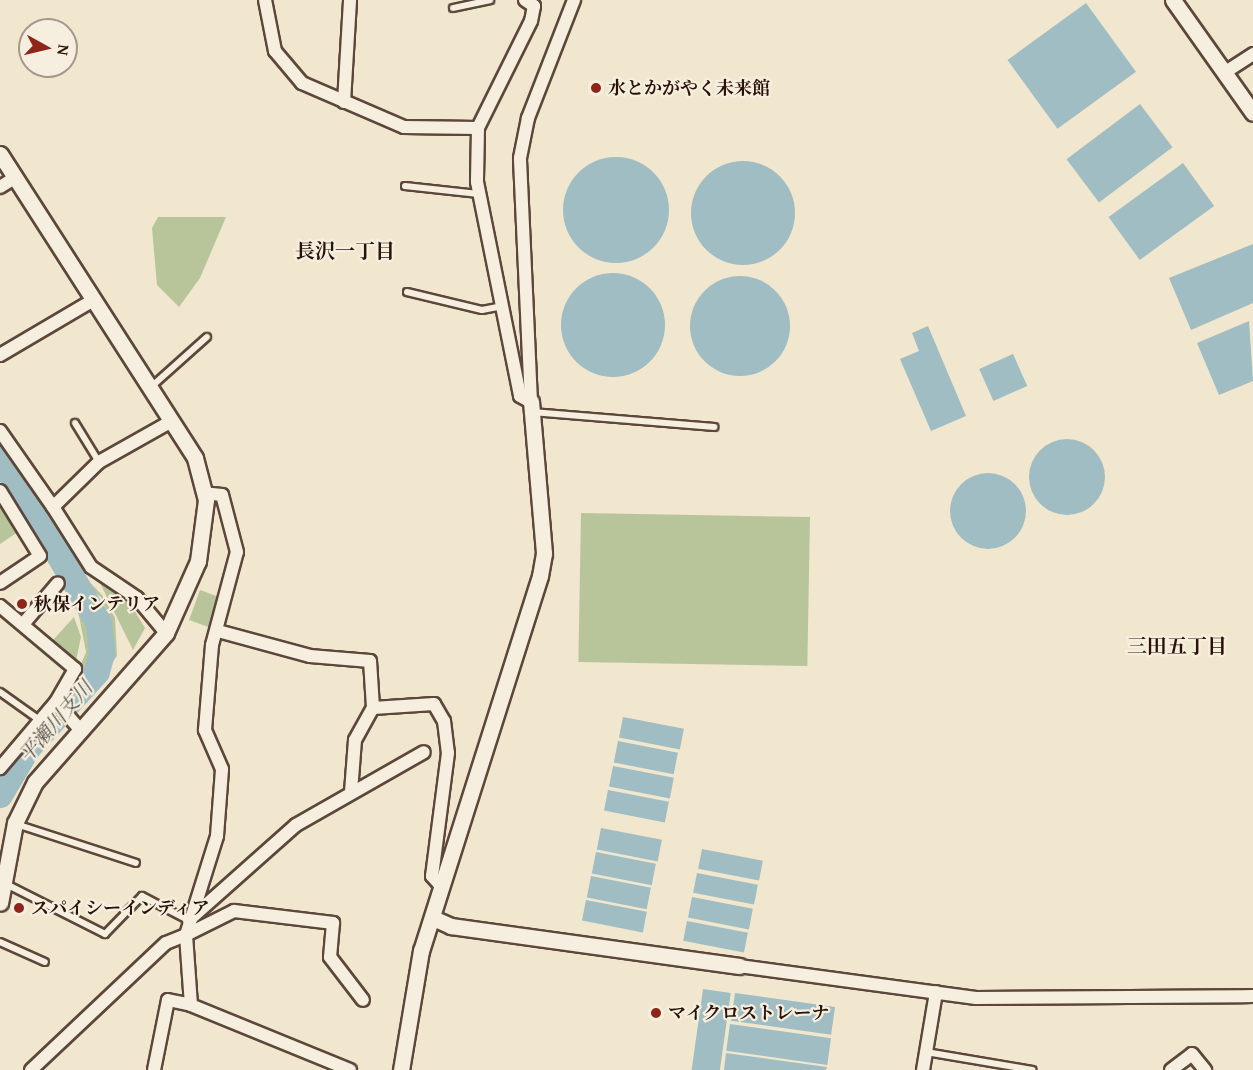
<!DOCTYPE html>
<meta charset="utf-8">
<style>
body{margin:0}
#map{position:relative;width:1253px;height:1070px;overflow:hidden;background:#f1e7ce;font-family:"Gentium Book Plus","Noto Serif JP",serif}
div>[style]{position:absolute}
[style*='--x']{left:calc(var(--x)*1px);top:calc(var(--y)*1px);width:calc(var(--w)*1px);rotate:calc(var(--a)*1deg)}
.green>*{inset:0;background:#b8c59a;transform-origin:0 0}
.water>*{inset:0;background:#9fbdc2;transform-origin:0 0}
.round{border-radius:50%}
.river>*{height:26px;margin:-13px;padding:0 13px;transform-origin:13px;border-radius:13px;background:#9fbdc2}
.roads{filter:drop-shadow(2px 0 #5c473a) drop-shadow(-2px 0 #5c473a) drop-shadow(0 2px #5c473a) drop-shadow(0 -2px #5c473a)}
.service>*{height:6px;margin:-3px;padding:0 3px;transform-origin:3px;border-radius:3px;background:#f6efdf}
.minor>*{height:12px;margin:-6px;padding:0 6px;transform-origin:6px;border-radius:6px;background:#f6efdf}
.tertiary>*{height:15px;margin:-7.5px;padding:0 7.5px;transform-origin:7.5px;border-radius:7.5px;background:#f6efdf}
.dots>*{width:16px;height:16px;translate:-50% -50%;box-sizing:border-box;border:3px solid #f6efdf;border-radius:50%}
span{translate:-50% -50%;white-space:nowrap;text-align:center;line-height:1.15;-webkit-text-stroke:4.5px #f6efdf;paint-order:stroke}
.poi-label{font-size:18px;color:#2b1208;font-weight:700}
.left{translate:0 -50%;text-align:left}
.neighbourhood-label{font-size:20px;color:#2b1208;font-weight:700}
.water-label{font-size:20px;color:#544e49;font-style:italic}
.north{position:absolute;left:18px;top:18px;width:60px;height:60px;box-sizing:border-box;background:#f6efdf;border:2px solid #a59789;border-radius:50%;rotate:98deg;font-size:16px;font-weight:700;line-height:24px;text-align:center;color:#2b1208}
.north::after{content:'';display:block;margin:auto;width:21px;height:27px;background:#8f2418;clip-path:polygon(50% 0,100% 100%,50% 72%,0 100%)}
</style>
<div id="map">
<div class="green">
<div style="clip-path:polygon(158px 217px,226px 217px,200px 278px,179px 307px,157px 285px,152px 228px)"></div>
<div style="clip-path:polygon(0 495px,21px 530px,0 544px)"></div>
<div style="left:581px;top:513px;width:229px;height:149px;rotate:1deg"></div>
<div style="clip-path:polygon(75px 567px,102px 595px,115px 618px,117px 656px,90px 690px,105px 663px,103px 623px,109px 617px,101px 597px,82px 582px)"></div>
<div style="clip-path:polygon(55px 571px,82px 602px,95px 625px,97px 644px,94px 673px,66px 701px,86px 652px,77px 606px)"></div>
<div style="clip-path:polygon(100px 583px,131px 605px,145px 628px,133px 650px)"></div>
<div style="left:200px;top:590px;width:27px;height:32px;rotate:20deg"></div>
<div style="clip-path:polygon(74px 617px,81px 637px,76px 661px,53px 640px)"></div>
</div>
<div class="water">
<div style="left:1086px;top:3px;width:85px;height:97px;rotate:54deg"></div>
<div style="left:1140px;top:104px;width:54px;height:92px;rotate:53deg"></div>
<div class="round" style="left:563px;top:157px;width:106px;height:106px"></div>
<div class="round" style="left:691px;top:161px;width:104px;height:104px"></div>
<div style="left:1183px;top:163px;width:53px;height:92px;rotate:54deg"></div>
<div style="clip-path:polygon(1253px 244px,1253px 303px,1191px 330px,1169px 278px)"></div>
<div class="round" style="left:561px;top:273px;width:104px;height:104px"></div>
<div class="round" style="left:690px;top:276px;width:100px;height:100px"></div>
<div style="clip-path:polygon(1249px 321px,1253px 381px,1219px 395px,1197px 343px)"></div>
<div style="clip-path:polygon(928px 326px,966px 416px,931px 431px,900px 359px,919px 351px,912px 333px)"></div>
<div style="left:1013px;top:354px;width:35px;height:37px;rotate:66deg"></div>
<div class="round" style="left:1029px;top:439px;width:76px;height:76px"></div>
<div class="round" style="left:950px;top:473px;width:76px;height:76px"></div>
<div style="left:623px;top:717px;width:62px;height:21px;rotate:11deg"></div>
<div style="left:618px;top:741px;width:61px;height:22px;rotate:11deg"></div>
<div style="left:613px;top:766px;width:62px;height:21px;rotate:11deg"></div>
<div style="left:608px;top:790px;width:62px;height:21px;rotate:11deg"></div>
<div style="left:601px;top:828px;width:62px;height:22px;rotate:11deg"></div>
<div style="left:702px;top:849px;width:62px;height:20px;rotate:11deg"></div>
<div style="left:596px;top:852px;width:61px;height:22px;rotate:11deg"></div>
<div style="left:697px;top:873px;width:62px;height:20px;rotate:11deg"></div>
<div style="left:591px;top:876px;width:61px;height:22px;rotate:11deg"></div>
<div style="left:692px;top:897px;width:62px;height:21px;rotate:11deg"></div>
<div style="left:586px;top:900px;width:62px;height:21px;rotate:11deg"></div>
<div style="left:687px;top:921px;width:62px;height:20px;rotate:11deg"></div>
<div style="left:703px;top:989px;width:28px;height:82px;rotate:8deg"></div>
<div style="left:735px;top:993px;width:101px;height:28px;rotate:8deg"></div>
<div style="left:730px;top:1024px;width:102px;height:27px;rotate:8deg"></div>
<div style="clip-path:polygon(726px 1053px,827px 1067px,826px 1070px,724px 1070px)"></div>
</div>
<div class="river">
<div style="--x:0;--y:456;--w:194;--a:59.3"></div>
<div style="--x:99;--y:623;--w:31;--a:84"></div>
<div style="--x:102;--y:654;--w:19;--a:106"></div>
<div style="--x:97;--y:672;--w:103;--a:132.2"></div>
<div style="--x:28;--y:748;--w:55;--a:120.8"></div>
</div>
<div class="roads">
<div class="service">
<div style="--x:453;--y:8;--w:38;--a:-12"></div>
<div style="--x:405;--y:186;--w:74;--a:6.2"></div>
<div style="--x:407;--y:292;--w:77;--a:13.5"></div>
<div style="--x:482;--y:310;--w:20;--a:-11"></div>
<div style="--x:151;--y:387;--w:75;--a:-41.8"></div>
<div style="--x:532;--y:412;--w:183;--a:4.7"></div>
<div style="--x:75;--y:423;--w:46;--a:58.4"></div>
<div style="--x:0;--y:692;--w:47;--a:35.4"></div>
<div style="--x:16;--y:824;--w:126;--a:18"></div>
<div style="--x:6;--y:884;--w:111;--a:26.8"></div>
<div style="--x:105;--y:934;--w:53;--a:-45.8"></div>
<div style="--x:142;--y:896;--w:52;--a:27.6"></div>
<div style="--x:0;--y:942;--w:49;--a:24"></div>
<div style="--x:926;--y:1052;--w:108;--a:9.6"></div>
</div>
<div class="minor">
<div style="--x:265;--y:0;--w:52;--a:78.9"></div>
<div style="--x:275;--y:51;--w:42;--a:49.8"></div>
<div style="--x:302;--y:83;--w:111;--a:23.3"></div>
<div style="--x:404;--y:127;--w:74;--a:0.8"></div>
<div style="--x:525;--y:0;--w:11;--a:34"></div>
<div style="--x:534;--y:6;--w:15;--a:101"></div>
<div style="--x:531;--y:21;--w:119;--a:116.4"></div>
<div style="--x:478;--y:128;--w:54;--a:91.1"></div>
<div style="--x:477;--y:182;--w:218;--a:78.6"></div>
<div style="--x:520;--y:396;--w:13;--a:29"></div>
<div style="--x:1224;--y:73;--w:35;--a:-33"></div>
<div style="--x:344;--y:102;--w:102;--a:-86.6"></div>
<div style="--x:0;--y:187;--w:15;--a:-32"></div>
<div style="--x:0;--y:355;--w:104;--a:-30.5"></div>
<div style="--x:531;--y:402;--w:244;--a:-92.6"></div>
<div style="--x:520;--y:158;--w:41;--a:-78.7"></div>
<div style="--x:528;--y:118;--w:127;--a:-68.7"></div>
<div style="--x:0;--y:431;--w:93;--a:55.1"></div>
<div style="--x:0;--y:491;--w:76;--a:58.4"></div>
<div style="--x:40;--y:556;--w:48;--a:146"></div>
<div style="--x:0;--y:606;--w:98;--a:40"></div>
<div style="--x:75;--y:669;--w:38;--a:120"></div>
<div style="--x:56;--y:702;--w:87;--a:130.3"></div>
<div style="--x:24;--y:623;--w:52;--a:-49.6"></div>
<div style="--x:218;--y:631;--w:95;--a:15.2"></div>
<div style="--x:310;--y:656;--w:60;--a:4.8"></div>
<div style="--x:370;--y:661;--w:47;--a:86.3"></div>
<div style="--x:166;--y:633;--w:45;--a:-129.6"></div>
<div style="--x:137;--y:598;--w:55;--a:-146"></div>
<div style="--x:91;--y:567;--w:71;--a:-122.3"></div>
<div style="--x:53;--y:507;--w:64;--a:-44.4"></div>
<div style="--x:99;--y:462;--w:81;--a:-29.4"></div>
<div style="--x:56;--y:702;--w:33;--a:49"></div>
<div style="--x:351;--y:792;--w:52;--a:-85.6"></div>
<div style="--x:355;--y:740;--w:37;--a:-61"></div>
<div style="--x:373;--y:708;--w:61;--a:-3.8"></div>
<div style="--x:434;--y:704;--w:20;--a:60"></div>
<div style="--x:444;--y:721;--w:32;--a:83"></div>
<div style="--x:448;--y:753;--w:124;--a:97.4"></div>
<div style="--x:432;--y:876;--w:15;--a:48"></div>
<div style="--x:189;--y:920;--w:143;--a:-41.6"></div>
<div style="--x:296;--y:825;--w:147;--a:-29.7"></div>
<div style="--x:739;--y:966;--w:239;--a:7.7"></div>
<div style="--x:976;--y:998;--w:277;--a:-0.4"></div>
<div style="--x:31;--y:1070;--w:185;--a:-43.3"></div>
<div style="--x:166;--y:943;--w:22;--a:-22"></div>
<div style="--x:186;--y:935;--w:104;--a:-72.6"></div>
<div style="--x:217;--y:836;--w:67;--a:-85.7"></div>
<div style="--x:222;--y:769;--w:43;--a:-113.6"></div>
<div style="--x:205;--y:730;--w:85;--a:-85.3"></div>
<div style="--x:212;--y:645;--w:96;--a:-75"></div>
<div style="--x:237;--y:552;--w:59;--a:-104.7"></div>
<div style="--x:222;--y:495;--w:18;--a:-174"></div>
<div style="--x:154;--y:1070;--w:71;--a:-78.7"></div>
<div style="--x:168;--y:1000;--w:24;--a:12"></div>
<div style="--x:350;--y:1070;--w:172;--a:-157.8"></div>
<div style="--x:191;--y:1005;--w:70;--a:-94.1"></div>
<div style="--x:186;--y:935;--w:54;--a:-26.6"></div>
<div style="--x:234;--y:911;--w:100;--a:6.9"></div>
<div style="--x:333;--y:923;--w:34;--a:95"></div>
<div style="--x:330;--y:957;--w:54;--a:52.5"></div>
<div style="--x:923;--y:1070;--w:79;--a:-80.5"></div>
<div style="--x:1171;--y:1070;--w:26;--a:-37"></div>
<div style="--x:1192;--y:1054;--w:21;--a:51"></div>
</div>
<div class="tertiary">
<div style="--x:1173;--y:0;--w:138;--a:54.7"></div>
<div style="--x:0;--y:154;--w:361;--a:57.3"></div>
<div style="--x:195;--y:458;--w:43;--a:75.3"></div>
<div style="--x:206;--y:500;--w:62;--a:97.5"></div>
<div style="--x:198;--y:561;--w:79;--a:114"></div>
<div style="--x:166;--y:633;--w:198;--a:131.3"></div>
<div style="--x:35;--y:782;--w:46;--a:116"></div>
<div style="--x:15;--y:823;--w:81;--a:100.6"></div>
<div style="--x:433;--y:918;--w:20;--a:24"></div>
<div style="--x:451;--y:926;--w:291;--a:7.9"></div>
<div style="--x:401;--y:1070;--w:121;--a:-80.5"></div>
<div style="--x:421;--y:951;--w:393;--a:-72.4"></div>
<div style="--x:540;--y:576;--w:23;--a:-80"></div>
<div style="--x:544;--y:553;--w:152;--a:-94.9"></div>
</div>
</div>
<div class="dots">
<div style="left:596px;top:88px;background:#8f2418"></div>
<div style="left:22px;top:604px;background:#8f2418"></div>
<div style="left:19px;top:908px;background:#8f2418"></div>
<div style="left:656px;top:1013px;background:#8f2418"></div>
</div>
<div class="poi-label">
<span class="left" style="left:608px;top:88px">水とかがやく未来館</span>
<span class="left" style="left:34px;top:604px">秋保インテリア</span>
<span class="left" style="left:31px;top:908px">スパイシーインディア</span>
<span class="left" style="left:668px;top:1013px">マイクロストレーナ</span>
</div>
<div class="neighbourhood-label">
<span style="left:345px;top:250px">長沢一丁目</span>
<span style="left:1177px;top:645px">三田五丁目</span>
</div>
<div class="water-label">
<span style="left:55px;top:721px;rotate:-49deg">平瀬川支川</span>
</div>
<div class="north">N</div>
</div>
